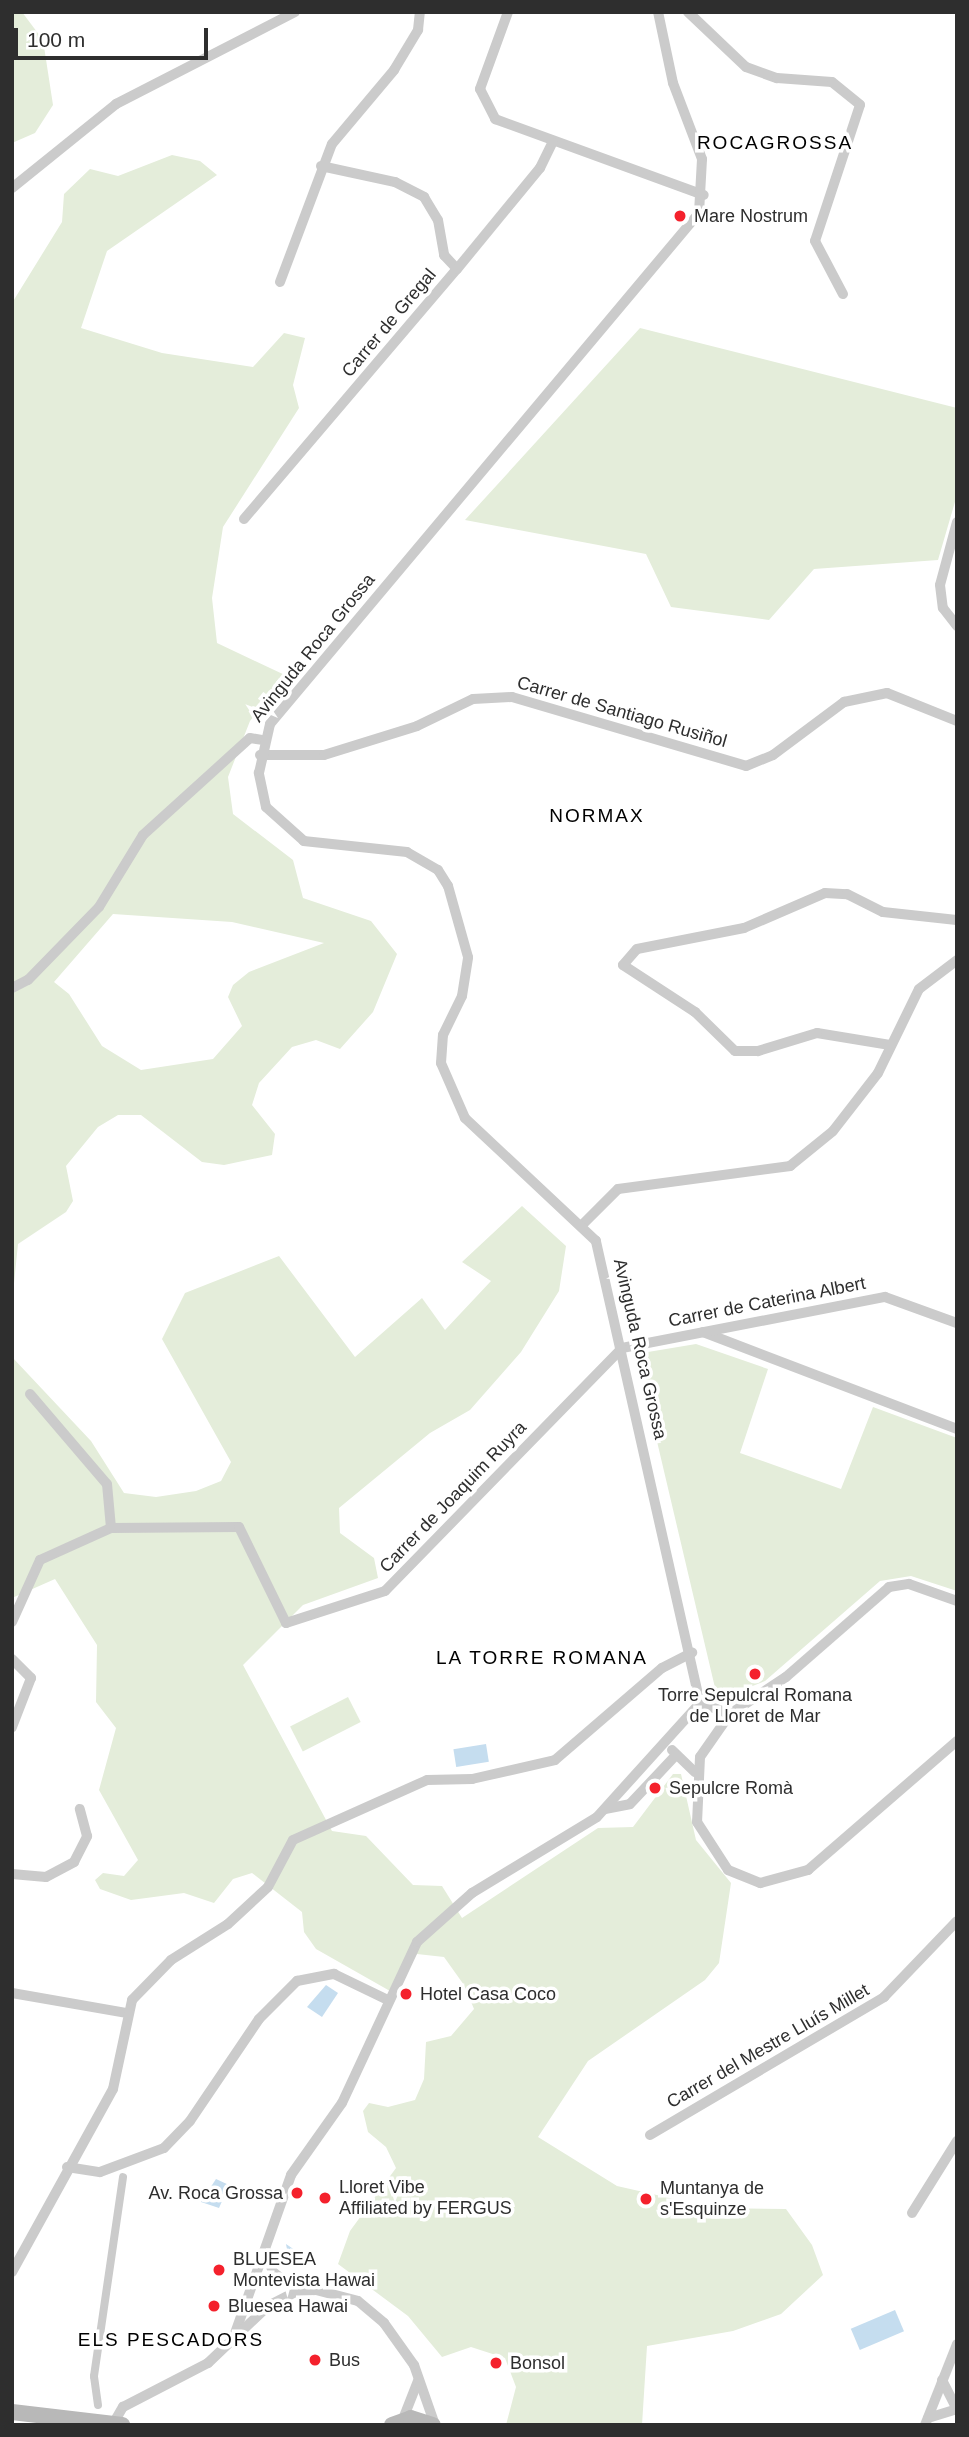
<!DOCTYPE html>
<meta charset="utf-8">
<style>
body{margin:0}
#map{position:relative;width:969px;height:2437px;overflow:hidden;background:#fff;font-family:Arial,sans-serif}
div>[style]{position:absolute}
[style*='--x']{left:calc(var(--x)*1px);top:calc(var(--y)*1px);width:calc(var(--w)*1px);rotate:calc(var(--a)*1deg)}
.green>*{inset:0;background:#e4edda;transform-origin:0 0}
.water>*{inset:0;background:#c5ddef;transform-origin:0 0}
.pedestrian>*{height:8px;margin:-4px;padding:0 4px;transform-origin:4px;border-radius:4px;background:#cbcbcb}
.minor>*{height:10px;margin:-5px;padding:0 5px;transform-origin:5px;border-radius:5px;background:#cbcbcb}
.secondary>*{height:16px;margin:-8px;padding:0 8px;transform-origin:8px;border-radius:8px;background:#b8b8b8}
.dots>*{width:19px;height:19px;translate:-50% -50%;box-sizing:border-box;border:4px solid #fff;border-radius:50%}
span{translate:-50% -50%;white-space:nowrap;text-align:center;line-height:1.15;-webkit-text-stroke:7px #fff;paint-order:stroke}
.poi-label{font-size:18px;color:#2e2e2e}
.left{translate:0 -50%;text-align:left}
.right{translate:-100% -50%;text-align:right}
.street-label{font-size:18px;color:#2e2e2e}
.neighbourhood-label{font-size:19px;color:#000;letter-spacing:2px}
.frame{position:absolute;inset:0;border:14px solid #2e2e2e;pointer-events:none}
.scale{position:absolute;left:14px;top:28px;width:194px;height:32px;box-sizing:border-box;border:4px solid #2e2e2e;border-top:0;padding-left:9px;font-size:21px;line-height:24px;white-space:nowrap;color:#2e2e2e;-webkit-text-stroke:5px #fff;paint-order:stroke}
</style>
<div id="map">
<div class="green">
<div style="clip-path:polygon(12px 12px,22px 12px,43px 40px,53px 105px,35px 133px,12px 143px)"></div>
<div style="clip-path:polygon(evenodd,172px 155px,200px 161px,217px 175px,107px 251px,81px 328px,162px 353px,253px 367px,284px 333px,305px 338px,293px 385px,299px 408px,223px 527px,212px 598px,217px 643px,287px 676px,250px 721px,228px 777px,233px 814px,293px 860px,303px 898px,371px 921px,397px 954px,373px 1012px,340px 1049px,316px 1040px,292px 1047px,259px 1083px,252px 1105px,275px 1134px,272px 1155px,224px 1165px,202px 1162px,141px 1115px,118px 1115px,98px 1127px,66px 1166px,73px 1201px,66px 1212px,18px 1244px,12px 1303px,12px 303px,62px 222px,64px 194px,90px 169px,118px 176px,172px 155px,113px 914px,232px 922px,324px 943px,249px 972px,233px 985px,228px 997px,242px 1026px,213px 1059px,141px 1070px,102px 1046px,69px 994px,54px 982px,113px 914px)"></div>
<div style="clip-path:polygon(640px 328px,957px 408px,957px 495px,938px 560px,814px 569px,769px 620px,671px 607px,646px 554px,465px 520px)"></div>
<div style="clip-path:polygon(522px 1206px,566px 1246px,559px 1291px,521px 1352px,470px 1410px,430px 1433px,339px 1508px,340px 1533px,374px 1558px,378px 1578px,303px 1605px,243px 1665px,332px 1831px,366px 1836px,413px 1885px,442px 1886px,462px 1918px,598px 1828px,633px 1827px,673px 1774px,681px 1774px,696px 1840px,731px 1883px,719px 1963px,705px 1980px,588px 2061px,538px 2137px,617px 2186px,714px 2208px,786px 2209px,812px 2245px,823px 2275px,781px 2314px,733px 2331px,647px 2346px,642px 2425px,506px 2425px,516px 2387px,505px 2358px,471px 2347px,442px 2357px,408px 2316px,338px 2264px,350px 2231px,396px 2168px,386px 2147px,368px 2132px,363px 2111px,369px 2103px,388px 2107px,415px 2100px,424px 2079px,426px 2042px,451px 2036px,474px 2009px,464px 1985px,444px 1957px,417px 1954px,390px 1991px,316px 1949px,304px 1932px,302px 1912px,252px 1873px,233px 1879px,214px 1903px,184px 1893px,131px 1900px,100px 1889px,95px 1880px,103px 1873px,124px 1876px,138px 1860px,99px 1790px,116px 1728px,96px 1702px,97px 1645px,55px 1579px,12px 1598px,12px 1357px,91px 1441px,124px 1493px,156px 1497px,196px 1491px,221px 1481px,231px 1462px,162px 1339px,185px 1293px,279px 1256px,355px 1357px,422px 1298px,445px 1330px,491px 1281px,462px 1262px)"></div>
<div style="clip-path:polygon(696px 1344px,768px 1369px,740px 1453px,841px 1489px,873px 1407px,957px 1438px,957px 1591px,911px 1576px,880px 1581px,765px 1681px,732px 1694px,716px 1692px,639px 1365px,648px 1352px)"></div>
<div style="left:348px;top:1697px;width:28px;height:65px;rotate:63deg"></div>
</div>
<div class="water">
<div style="left:486px;top:1744px;width:18px;height:33px;rotate:81deg"></div>
<div style="clip-path:polygon(326px 1985px,338px 1993px,322px 2017px,307px 2007px)"></div>
<div style="clip-path:polygon(216px 2179px,229px 2185px,219px 2208px,201px 2202px)"></div>
<div style="clip-path:polygon(286px 2244px,308px 2259px,306px 2268px,289px 2260px)"></div>
<div style="left:895px;top:2310px;width:23px;height:48px;rotate:67deg"></div>
</div>
<div class="pedestrian">
<div style="--x:98;--y:2405;--w:29;--a:-98"></div>
<div style="--x:94;--y:2376;--w:201;--a:-81.7"></div>
</div>
<div class="minor">
<div style="--x:508;--y:12;--w:82;--a:110"></div>
<div style="--x:480;--y:89;--w:34;--a:63"></div>
<div style="--x:495;--y:119;--w:222;--a:20"></div>
<div style="--x:688;--y:12;--w:80;--a:43.5"></div>
<div style="--x:746;--y:67;--w:33;--a:20"></div>
<div style="--x:777;--y:78;--w:55;--a:4.2"></div>
<div style="--x:832;--y:82;--w:36;--a:39"></div>
<div style="--x:860;--y:105;--w:143;--a:108.3"></div>
<div style="--x:815;--y:241;--w:60;--a:62.2"></div>
<div style="--x:321;--y:166;--w:76;--a:12.2"></div>
<div style="--x:395;--y:182;--w:33;--a:27"></div>
<div style="--x:424;--y:197;--w:27;--a:59"></div>
<div style="--x:438;--y:220;--w:36;--a:80"></div>
<div style="--x:444;--y:255;--w:19;--a:47"></div>
<div style="--x:12;--y:188;--w:134;--a:-38.9"></div>
<div style="--x:116;--y:104;--w:201;--a:-27.2"></div>
<div style="--x:280;--y:282;--w:147;--a:-69.4"></div>
<div style="--x:332;--y:144;--w:97;--a:-50"></div>
<div style="--x:394;--y:70;--w:47;--a:-59"></div>
<div style="--x:418;--y:30;--w:18;--a:-84"></div>
<div style="--x:244;--y:519;--w:328;--a:-49.6"></div>
<div style="--x:457;--y:269;--w:131;--a:-50.6"></div>
<div style="--x:540;--y:168;--w:28;--a:-64"></div>
<div style="--x:957;--y:522;--w:65;--a:105.1"></div>
<div style="--x:940;--y:585;--w:23;--a:83"></div>
<div style="--x:943;--y:608;--w:23;--a:52"></div>
<div style="--x:260;--y:755;--w:64;--a:0"></div>
<div style="--x:324;--y:755;--w:97;--a:-17.3"></div>
<div style="--x:417;--y:726;--w:62;--a:-25.7"></div>
<div style="--x:473;--y:699;--w:39;--a:-3"></div>
<div style="--x:512;--y:697;--w:244;--a:16.4"></div>
<div style="--x:746;--y:766;--w:29;--a:-22"></div>
<div style="--x:773;--y:755;--w:89;--a:-36.7"></div>
<div style="--x:844;--y:702;--w:44;--a:-11.8"></div>
<div style="--x:887;--y:693;--w:75;--a:21.8"></div>
<div style="--x:12;--y:988;--w:18;--a:-27"></div>
<div style="--x:28;--y:980;--w:102;--a:-45.8"></div>
<div style="--x:99;--y:907;--w:84;--a:-58.6"></div>
<div style="--x:143;--y:835;--w:144;--a:-42.2"></div>
<div style="--x:250;--y:738;--w:12;--a:9"></div>
<div style="--x:890;--y:1045;--w:74;--a:-170.7"></div>
<div style="--x:817;--y:1033;--w:62;--a:163"></div>
<div style="--x:758;--y:1051;--w:23;--a:180"></div>
<div style="--x:735;--y:1051;--w:56;--a:-135.7"></div>
<div style="--x:695;--y:1012;--w:86;--a:-146.9"></div>
<div style="--x:623;--y:965;--w:21;--a:-49"></div>
<div style="--x:637;--y:949;--w:109;--a:-11.1"></div>
<div style="--x:744;--y:928;--w:88;--a:-23.4"></div>
<div style="--x:825;--y:893;--w:22;--a:3"></div>
<div style="--x:847;--y:894;--w:40;--a:26.6"></div>
<div style="--x:883;--y:912;--w:74;--a:6.2"></div>
<div style="--x:583;--y:1224;--w:49;--a:-45"></div>
<div style="--x:618;--y:1189;--w:174;--a:-7.6"></div>
<div style="--x:790;--y:1166;--w:55;--a:-39.1"></div>
<div style="--x:833;--y:1131;--w:73;--a:-52.2"></div>
<div style="--x:878;--y:1073;--w:93;--a:-64"></div>
<div style="--x:919;--y:989;--w:48;--a:-37.3"></div>
<div style="--x:703;--y:1332;--w:272;--a:20.9"></div>
<div style="--x:622;--y:1348;--w:268;--a:-11"></div>
<div style="--x:885;--y:1297;--w:77;--a:19.9"></div>
<div style="--x:30;--y:1394;--w:118;--a:49.5"></div>
<div style="--x:107;--y:1484;--w:44;--a:84.8"></div>
<div style="--x:12;--y:1622;--w:68;--a:-65.7"></div>
<div style="--x:40;--y:1560;--w:78;--a:-24.3"></div>
<div style="--x:111;--y:1528;--w:128;--a:-0.4"></div>
<div style="--x:239;--y:1527;--w:107;--a:63.9"></div>
<div style="--x:286;--y:1623;--w:104;--a:-17.9"></div>
<div style="--x:385;--y:1591;--w:339;--a:-45.7"></div>
<div style="--x:12;--y:1659;--w:27;--a:45"></div>
<div style="--x:31;--y:1678;--w:53;--a:111.2"></div>
<div style="--x:700;--y:1703;--w:32;--a:20"></div>
<div style="--x:730;--y:1714;--w:67;--a:-33.5"></div>
<div style="--x:786;--y:1677;--w:137;--a:-41.1"></div>
<div style="--x:889;--y:1587;--w:20;--a:-9"></div>
<div style="--x:909;--y:1584;--w:51;--a:19.5"></div>
<div style="--x:730;--y:1714;--w:52;--a:124.9"></div>
<div style="--x:700;--y:1757;--w:65;--a:92.6"></div>
<div style="--x:697;--y:1822;--w:57;--a:57.1"></div>
<div style="--x:728;--y:1870;--w:35;--a:22"></div>
<div style="--x:760;--y:1883;--w:50;--a:-15.2"></div>
<div style="--x:808;--y:1870;--w:197;--a:-40.9"></div>
<div style="--x:672;--y:1750;--w:32;--a:44"></div>
<div style="--x:605;--y:1809;--w:25;--a:-11"></div>
<div style="--x:630;--y:1804;--w:67;--a:-46.8"></div>
<div style="--x:12;--y:1874;--w:34;--a:5"></div>
<div style="--x:46;--y:1877;--w:32;--a:-28"></div>
<div style="--x:74;--y:1862;--w:29;--a:-63"></div>
<div style="--x:87;--y:1836;--w:28;--a:-105"></div>
<div style="--x:12;--y:1993;--w:117;--a:9.9"></div>
<div style="--x:650;--y:2135;--w:272;--a:-30.5"></div>
<div style="--x:884;--y:1997;--w:105;--a:-46.2"></div>
<div style="--x:67;--y:2167;--w:33;--a:9"></div>
<div style="--x:100;--y:2172;--w:68;--a:-20.6"></div>
<div style="--x:164;--y:2148;--w:37;--a:-46"></div>
<div style="--x:190;--y:2121;--w:123;--a:-55.9"></div>
<div style="--x:259;--y:2019;--w:54;--a:-45"></div>
<div style="--x:297;--y:1981;--w:38;--a:-11"></div>
<div style="--x:334;--y:1974;--w:58;--a:25.7"></div>
<div style="--x:912;--y:2213;--w:85;--a:-58"></div>
<div style="--x:266;--y:2251;--w:22;--a:72"></div>
<div style="--x:273;--y:2272;--w:31;--a:38"></div>
<div style="--x:12;--y:2272;--w:209;--a:-61.1"></div>
<div style="--x:113;--y:2089;--w:91;--a:-77.9"></div>
<div style="--x:132;--y:2000;--w:56;--a:-45.7"></div>
<div style="--x:171;--y:1960;--w:67;--a:-32.3"></div>
<div style="--x:228;--y:1924;--w:54;--a:-42.8"></div>
<div style="--x:268;--y:1887;--w:53;--a:-62"></div>
<div style="--x:293;--y:1840;--w:147;--a:-24.1"></div>
<div style="--x:427;--y:1780;--w:45;--a:-1.3"></div>
<div style="--x:472;--y:1779;--w:85;--a:-12.9"></div>
<div style="--x:555;--y:1760;--w:141;--a:-40.7"></div>
<div style="--x:662;--y:1668;--w:34;--a:-27"></div>
<div style="--x:233;--y:2339;--w:174;--a:-70.5"></div>
<div style="--x:291;--y:2175;--w:88;--a:-54.7"></div>
<div style="--x:342;--y:2103;--w:178;--a:-65"></div>
<div style="--x:417;--y:1942;--w:74;--a:-41.7"></div>
<div style="--x:472;--y:1893;--w:146;--a:-31.3"></div>
<div style="--x:597;--y:1817;--w:154;--a:-47.9"></div>
<div style="--x:700;--y:1703;--w:474;--a:-102.7"></div>
<div style="--x:596;--y:1241;--w:180;--a:-136.8"></div>
<div style="--x:465;--y:1118;--w:60;--a:-113.6"></div>
<div style="--x:441;--y:1063;--w:28;--a:-86"></div>
<div style="--x:443;--y:1035;--w:43;--a:-64"></div>
<div style="--x:462;--y:996;--w:39;--a:-81"></div>
<div style="--x:468;--y:957;--w:74;--a:-105.7"></div>
<div style="--x:448;--y:886;--w:19;--a:-122"></div>
<div style="--x:438;--y:870;--w:36;--a:-150"></div>
<div style="--x:407;--y:852;--w:104;--a:-173.9"></div>
<div style="--x:304;--y:841;--w:51;--a:-138.2"></div>
<div style="--x:266;--y:807;--w:35;--a:-102"></div>
<div style="--x:259;--y:773;--w:50;--a:-77.3"></div>
<div style="--x:270;--y:724;--w:667;--a:-49.99"></div>
<div style="--x:699;--y:213;--w:54;--a:-86.8"></div>
<div style="--x:702;--y:159;--w:81;--a:-110.9"></div>
<div style="--x:673;--y:83;--w:73;--a:-101.9"></div>
<div style="--x:942;--y:2380;--w:34;--a:63"></div>
<div style="--x:928;--y:2418;--w:28;--a:-17"></div>
<div style="--x:403;--y:2419;--w:41;--a:-68.5"></div>
<div style="--x:113;--y:2424;--w:20;--a:-60"></div>
<div style="--x:123;--y:2407;--w:96;--a:-27.4"></div>
<div style="--x:208;--y:2363;--w:83;--a:-43.5"></div>
<div style="--x:268;--y:2306;--w:33;--a:-27"></div>
<div style="--x:297;--y:2291;--w:19;--a:-3"></div>
<div style="--x:316;--y:2290;--w:43;--a:14.7"></div>
<div style="--x:358;--y:2301;--w:34;--a:40"></div>
<div style="--x:384;--y:2323;--w:52;--a:54.5"></div>
<div style="--x:414;--y:2365;--w:64;--a:70.7"></div>
<div style="--x:925;--y:2425;--w:87;--a:-68.4"></div>
</div>
<div class="secondary">
<div style="--x:12;--y:2412;--w:111;--a:6.7"></div>
<div style="--x:392;--y:2425;--w:20;--a:-20"></div>
<div style="--x:411;--y:2418;--w:23;--a:18"></div>
</div>
<div class="dots">
<div style="left:680px;top:216px;background:#f4212c"></div>
<div style="left:755px;top:1674px;background:#f4212c"></div>
<div style="left:655px;top:1788px;background:#f4212c"></div>
<div style="left:406px;top:1994px;background:#f4212c"></div>
<div style="left:297px;top:2193px;background:#f4212c"></div>
<div style="left:325px;top:2198px;background:#f4212c"></div>
<div style="left:646px;top:2199px;background:#f4212c"></div>
<div style="left:219px;top:2270px;background:#f4212c"></div>
<div style="left:214px;top:2306px;background:#f4212c"></div>
<div style="left:315px;top:2360px;background:#f4212c"></div>
<div style="left:496px;top:2363px;background:#f4212c"></div>
</div>
<div class="poi-label">
<span class="left" style="left:694px;top:216px">Mare Nostrum</span>
<span style="left:755px;top:1706px">Torre Sepulcral Romana<br>de Lloret de Mar</span>
<span class="left" style="left:669px;top:1788px">Sepulcre Romà</span>
<span class="left" style="left:420px;top:1994px">Hotel Casa Coco</span>
<span class="left" style="left:339px;top:2198px">Lloret Vibe<br>Affiliated by FERGUS</span>
<span class="left" style="left:660px;top:2199px">Muntanya de<br>s'Esquinze</span>
<span class="right" style="left:283px;top:2193px">Av. Roca Grossa</span>
<span class="left" style="left:233px;top:2270px">BLUESEA<br>Montevista Hawai</span>
<span class="left" style="left:228px;top:2306px">Bluesea Hawai</span>
<span class="left" style="left:329px;top:2360px">Bus</span>
<span class="left" style="left:510px;top:2363px">Bonsol</span>
</div>
<div class="street-label">
<span style="left:389px;top:323px;rotate:-50deg">Carrer de Gregal</span>
<span style="left:313px;top:648px;rotate:-51deg">Avinguda Roca Grossa</span>
<span style="left:622px;top:712px;rotate:16deg">Carrer de Santiago Rusiñol</span>
<span style="left:767px;top:1302px;rotate:-11deg">Carrer de Caterina Albert</span>
<span style="left:640px;top:1349px;rotate:77deg">Avinguda Roca Grossa</span>
<span style="left:453px;top:1497px;rotate:-46deg">Carrer de Joaquim Ruyra</span>
<span style="left:768px;top:2046px;rotate:-30deg">Carrer del Mestre Lluís Millet</span>
</div>
<div class="neighbourhood-label">
<span style="left:775px;top:143px">ROCAGROSSA</span>
<span style="left:597px;top:816px">NORMAX</span>
<span style="left:542px;top:1658px">LA TORRE ROMANA</span>
<span style="left:171px;top:2340px">ELS PESCADORS</span>
</div>
<div class="frame"></div>
<div class="scale">100 m</div>
</div>
